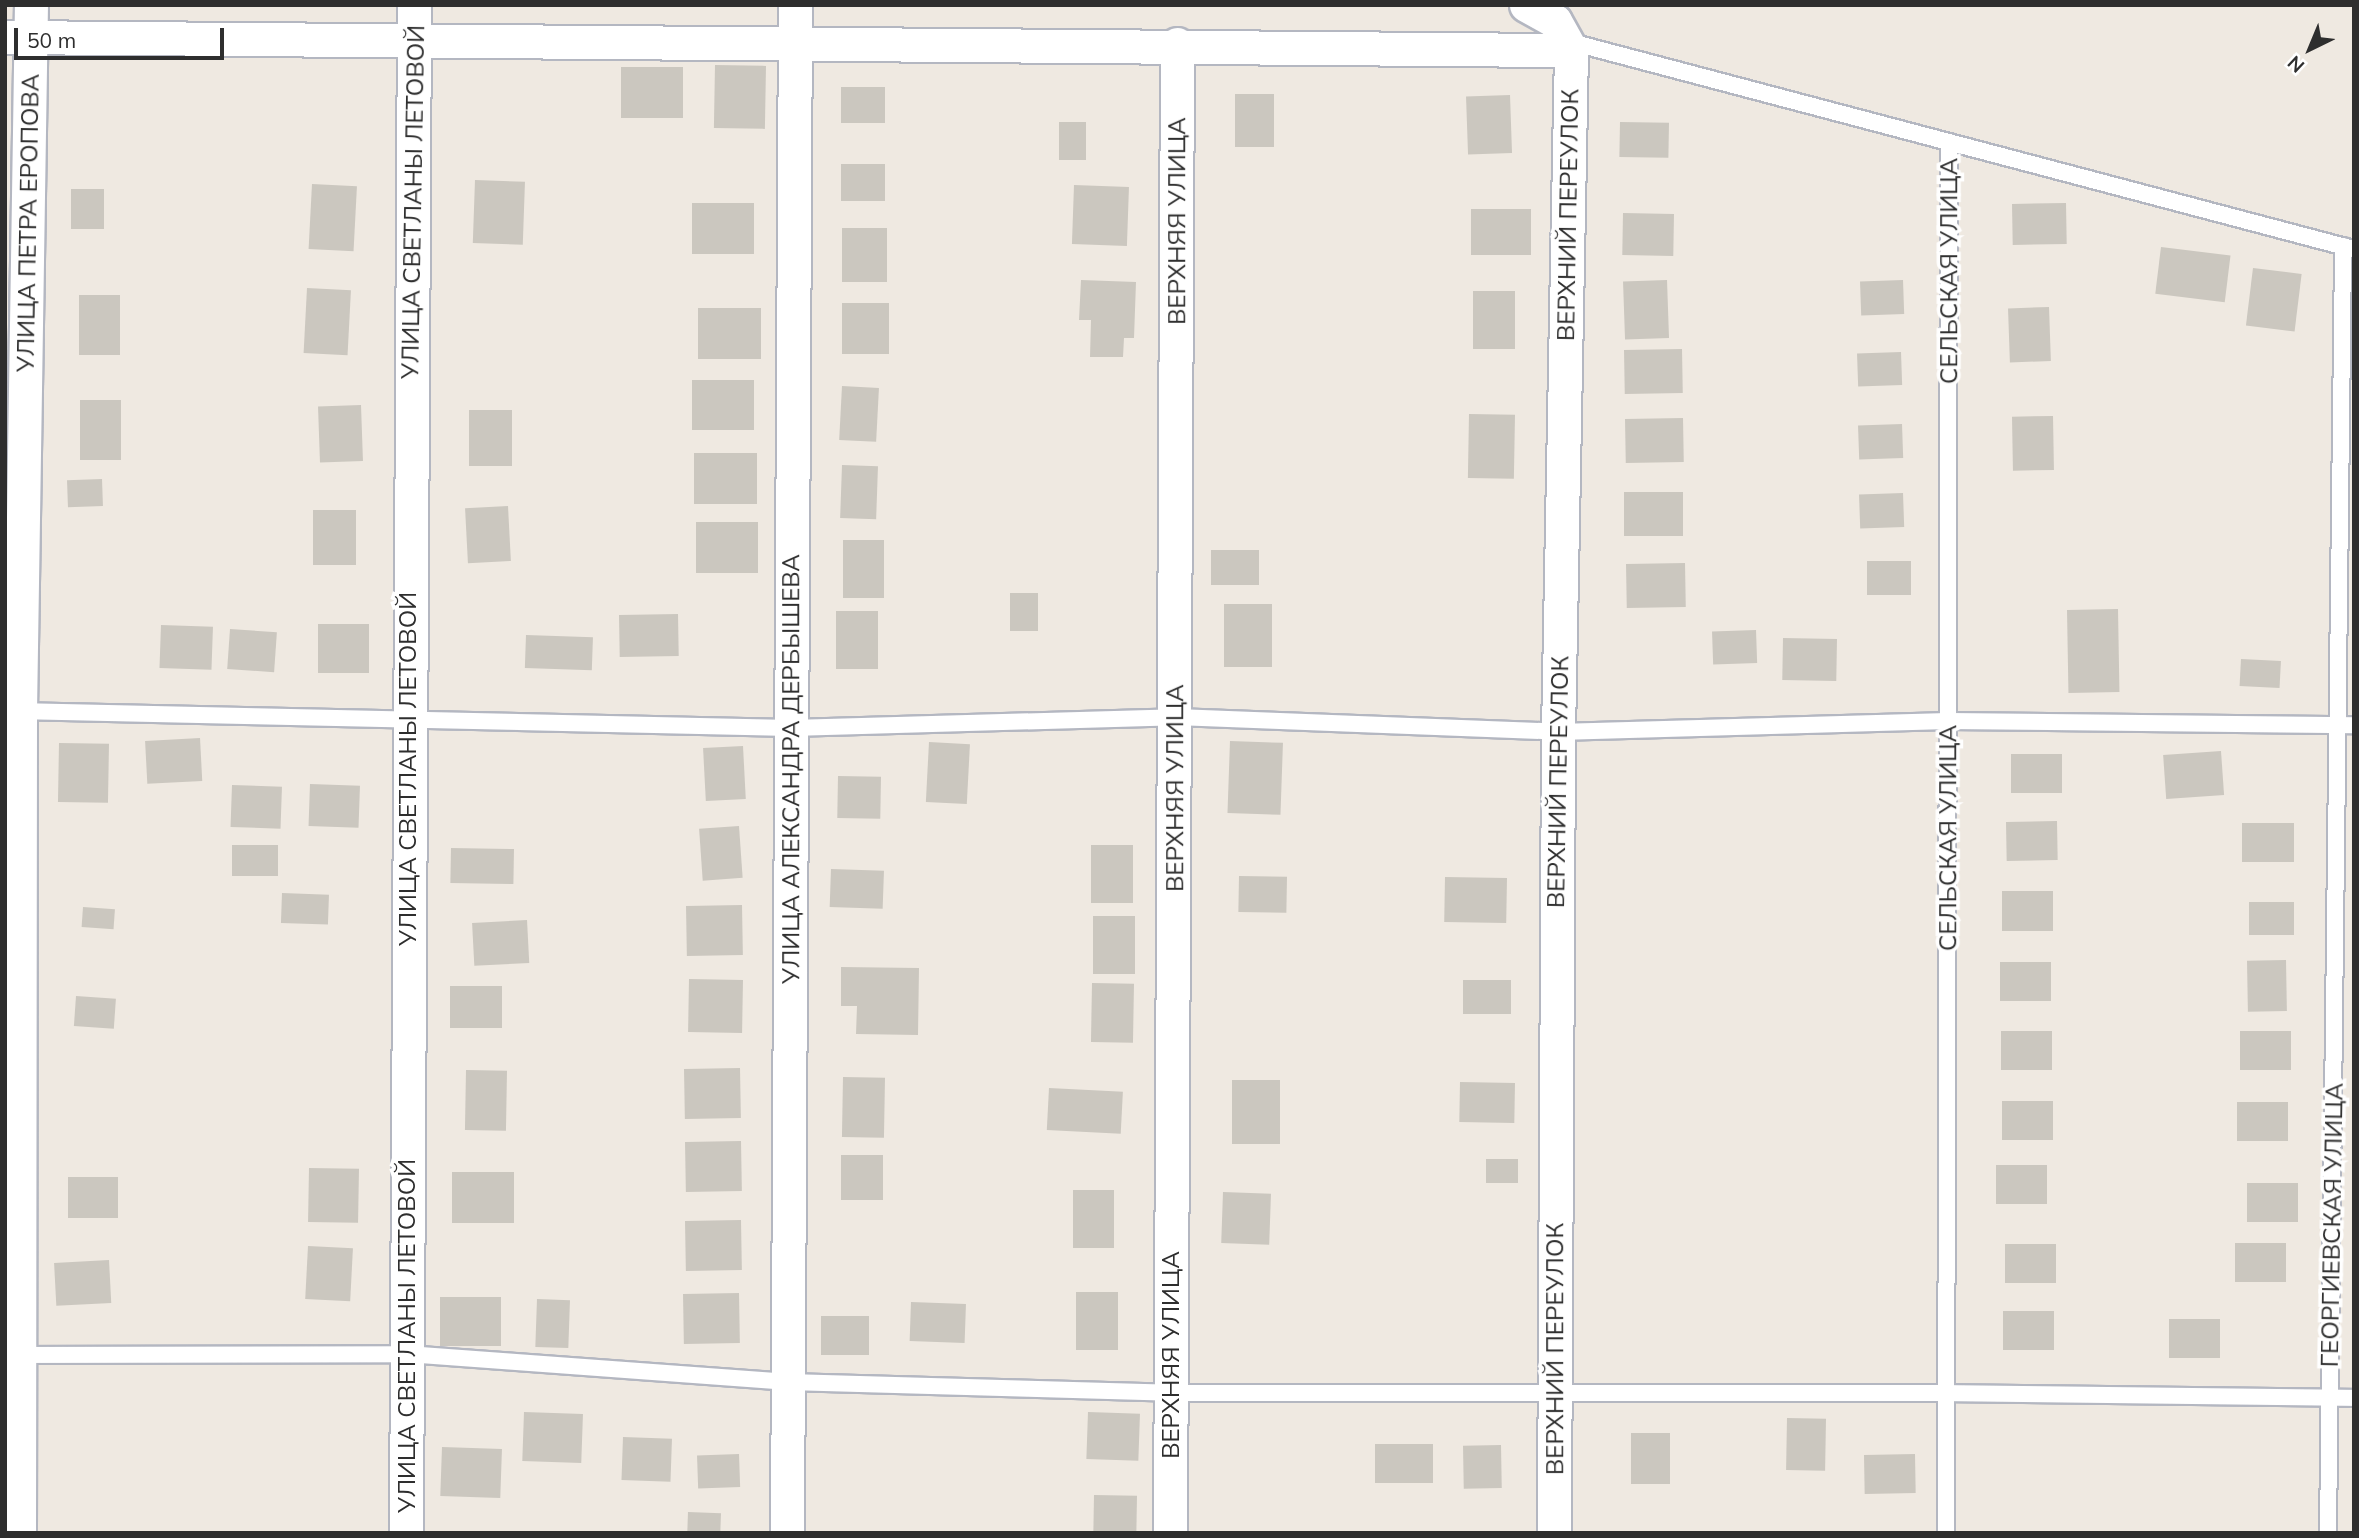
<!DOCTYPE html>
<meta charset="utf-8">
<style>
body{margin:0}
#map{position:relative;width:2359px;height:1538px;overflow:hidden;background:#efe9e1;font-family:Mulish,sans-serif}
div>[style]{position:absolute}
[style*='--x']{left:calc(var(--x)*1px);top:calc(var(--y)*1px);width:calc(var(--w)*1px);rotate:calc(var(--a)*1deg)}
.building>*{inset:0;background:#cbc7bf;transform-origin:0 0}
.roads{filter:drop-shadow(2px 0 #b4b7c1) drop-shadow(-2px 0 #b4b7c1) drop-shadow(0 2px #b4b7c1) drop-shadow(0 -2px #b4b7c1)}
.lane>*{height:16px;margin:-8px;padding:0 8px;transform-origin:8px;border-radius:8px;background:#fff}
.street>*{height:33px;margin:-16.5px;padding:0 16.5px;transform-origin:16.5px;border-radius:16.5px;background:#fff}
span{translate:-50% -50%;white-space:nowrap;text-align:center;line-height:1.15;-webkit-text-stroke:7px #fff;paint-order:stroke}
.street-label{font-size:24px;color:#2e2e2e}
.frame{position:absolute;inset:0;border:7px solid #2e2e2e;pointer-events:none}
.north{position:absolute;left:2275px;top:14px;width:70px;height:70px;-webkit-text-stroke:5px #fff;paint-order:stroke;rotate:223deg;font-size:19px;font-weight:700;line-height:28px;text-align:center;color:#2e2e2e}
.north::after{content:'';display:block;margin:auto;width:24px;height:32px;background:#2e2e2e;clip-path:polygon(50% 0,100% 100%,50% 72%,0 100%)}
.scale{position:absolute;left:14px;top:28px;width:210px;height:32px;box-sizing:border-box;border:4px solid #2e2e2e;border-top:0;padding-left:9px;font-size:21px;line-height:24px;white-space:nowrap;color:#2e2e2e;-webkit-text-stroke:5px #fff;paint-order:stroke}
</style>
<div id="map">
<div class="building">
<div style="left:715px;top:65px;width:51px;height:63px;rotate:1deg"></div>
<div style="left:621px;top:67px;width:62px;height:51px"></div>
<div style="left:841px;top:87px;width:44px;height:36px"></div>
<div style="left:1235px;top:94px;width:39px;height:53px"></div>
<div style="left:1510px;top:95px;width:58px;height:44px;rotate:88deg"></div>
<div style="left:1059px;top:122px;width:27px;height:38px"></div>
<div style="left:1620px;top:122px;width:49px;height:35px;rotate:1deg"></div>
<div style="left:885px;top:164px;width:37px;height:44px;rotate:90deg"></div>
<div style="left:475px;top:180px;width:50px;height:63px;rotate:2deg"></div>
<div style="left:312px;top:184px;width:45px;height:65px;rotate:3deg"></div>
<div style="left:1074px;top:185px;width:55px;height:59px;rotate:2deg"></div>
<div style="left:71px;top:189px;width:33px;height:40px"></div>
<div style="left:692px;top:203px;width:62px;height:51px"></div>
<div style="left:2066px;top:203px;width:41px;height:54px;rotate:89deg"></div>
<div style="left:1471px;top:209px;width:60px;height:46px"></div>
<div style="left:1623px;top:213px;width:51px;height:42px;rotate:1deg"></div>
<div style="left:842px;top:228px;width:45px;height:54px"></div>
<div style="left:2161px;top:247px;width:70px;height:47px;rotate:7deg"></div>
<div style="left:2253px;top:268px;width:49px;height:58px;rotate:7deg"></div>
<div style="clip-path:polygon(1081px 280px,1136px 282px,1134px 338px,1124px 338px,1123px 357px,1090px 357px,1091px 320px,1079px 320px)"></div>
<div style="left:1667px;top:280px;width:58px;height:44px;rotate:88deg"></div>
<div style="left:1903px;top:280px;width:34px;height:43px;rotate:88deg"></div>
<div style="left:307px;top:288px;width:44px;height:65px;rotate:3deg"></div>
<div style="left:1473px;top:291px;width:42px;height:58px"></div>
<div style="left:79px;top:295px;width:41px;height:60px"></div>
<div style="left:842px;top:303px;width:47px;height:51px"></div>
<div style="left:2049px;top:307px;width:54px;height:41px;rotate:88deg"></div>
<div style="left:761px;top:308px;width:51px;height:63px;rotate:90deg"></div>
<div style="left:1682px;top:349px;width:44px;height:58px;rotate:89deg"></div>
<div style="left:1901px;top:352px;width:33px;height:44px;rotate:88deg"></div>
<div style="left:692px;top:380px;width:62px;height:50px"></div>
<div style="left:842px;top:386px;width:37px;height:54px;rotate:3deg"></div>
<div style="left:80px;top:400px;width:41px;height:60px"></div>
<div style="left:361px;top:405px;width:56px;height:43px;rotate:88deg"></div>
<div style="left:469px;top:410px;width:43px;height:56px"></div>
<div style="left:1469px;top:414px;width:46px;height:64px;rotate:1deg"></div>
<div style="left:2053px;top:416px;width:54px;height:41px;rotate:89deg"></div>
<div style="left:1683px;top:418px;width:44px;height:58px;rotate:89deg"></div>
<div style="left:1902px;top:424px;width:34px;height:44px;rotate:88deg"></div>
<div style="left:694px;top:453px;width:63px;height:51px"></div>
<div style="left:842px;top:465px;width:36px;height:53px;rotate:2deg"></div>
<div style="left:102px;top:479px;width:27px;height:35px;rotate:88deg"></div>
<div style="left:1683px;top:492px;width:44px;height:59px;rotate:90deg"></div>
<div style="left:1903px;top:493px;width:34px;height:44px;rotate:88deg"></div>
<div style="left:508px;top:506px;width:55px;height:43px;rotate:87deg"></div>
<div style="left:313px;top:510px;width:43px;height:55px"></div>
<div style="left:696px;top:522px;width:62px;height:51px"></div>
<div style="left:843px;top:540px;width:41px;height:58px"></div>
<div style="left:1211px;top:550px;width:48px;height:35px"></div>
<div style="left:1911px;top:561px;width:34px;height:44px;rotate:90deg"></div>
<div style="left:1685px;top:563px;width:44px;height:59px;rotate:89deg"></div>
<div style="left:1010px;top:593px;width:28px;height:38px"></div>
<div style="left:1224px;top:604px;width:48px;height:63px"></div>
<div style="left:2118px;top:609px;width:83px;height:51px;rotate:89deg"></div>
<div style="left:836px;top:611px;width:42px;height:58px"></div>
<div style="left:678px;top:614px;width:42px;height:59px;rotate:89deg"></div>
<div style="left:318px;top:624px;width:51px;height:49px"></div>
<div style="left:161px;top:625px;width:52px;height:43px;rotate:2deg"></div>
<div style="left:230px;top:629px;width:47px;height:40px;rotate:4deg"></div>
<div style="left:1756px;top:630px;width:33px;height:44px;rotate:88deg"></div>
<div style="left:526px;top:635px;width:67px;height:33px;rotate:2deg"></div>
<div style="left:1783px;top:638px;width:54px;height:42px;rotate:1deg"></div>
<div style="left:2241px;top:659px;width:40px;height:27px;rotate:3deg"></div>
<div style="left:200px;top:738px;width:43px;height:55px;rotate:87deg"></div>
<div style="left:1230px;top:741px;width:53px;height:72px;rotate:2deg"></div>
<div style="left:929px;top:742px;width:41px;height:60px;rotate:3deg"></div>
<div style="left:59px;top:743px;width:50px;height:59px;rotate:1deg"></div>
<div style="left:743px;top:746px;width:53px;height:40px;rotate:87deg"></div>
<div style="left:2221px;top:751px;width:44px;height:58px;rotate:86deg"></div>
<div style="left:2011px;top:754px;width:51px;height:39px"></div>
<div style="left:838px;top:776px;width:43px;height:42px;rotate:1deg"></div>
<div style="left:310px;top:784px;width:50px;height:42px;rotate:2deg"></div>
<div style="left:232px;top:785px;width:50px;height:42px;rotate:2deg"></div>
<div style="left:2057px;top:821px;width:39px;height:51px;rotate:89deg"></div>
<div style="left:2242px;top:823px;width:52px;height:39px"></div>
<div style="left:739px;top:826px;width:52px;height:40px;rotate:86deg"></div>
<div style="left:232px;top:845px;width:46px;height:31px"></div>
<div style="left:1091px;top:845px;width:42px;height:58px"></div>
<div style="left:451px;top:848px;width:63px;height:35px;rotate:1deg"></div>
<div style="left:831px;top:869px;width:53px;height:38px;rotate:2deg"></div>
<div style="left:1239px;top:876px;width:48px;height:36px;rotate:1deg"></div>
<div style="left:1445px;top:877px;width:62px;height:45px;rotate:1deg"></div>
<div style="left:2053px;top:891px;width:40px;height:51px;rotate:90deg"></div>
<div style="left:282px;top:893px;width:47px;height:30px;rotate:2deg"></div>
<div style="left:2249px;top:902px;width:45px;height:33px"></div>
<div style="left:742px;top:905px;width:50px;height:56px;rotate:89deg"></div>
<div style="left:83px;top:907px;width:32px;height:20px;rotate:4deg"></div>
<div style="left:1093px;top:916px;width:42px;height:58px"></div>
<div style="left:527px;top:920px;width:43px;height:55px;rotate:87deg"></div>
<div style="left:2286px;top:960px;width:51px;height:39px;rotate:89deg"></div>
<div style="left:2000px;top:962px;width:51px;height:39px"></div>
<div style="clip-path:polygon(841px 967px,919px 968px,918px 1035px,856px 1034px,857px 1006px,841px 1006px)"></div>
<div style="left:689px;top:979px;width:54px;height:53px;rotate:1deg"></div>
<div style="left:1463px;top:980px;width:48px;height:34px"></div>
<div style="left:1092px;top:983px;width:42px;height:59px;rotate:1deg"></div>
<div style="left:450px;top:986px;width:52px;height:42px"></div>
<div style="left:76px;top:996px;width:40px;height:30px;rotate:4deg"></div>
<div style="left:2001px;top:1031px;width:51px;height:39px"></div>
<div style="left:2240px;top:1031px;width:51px;height:39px"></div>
<div style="left:740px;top:1068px;width:50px;height:56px;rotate:89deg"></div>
<div style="left:466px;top:1070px;width:41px;height:60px;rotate:1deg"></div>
<div style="left:843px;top:1077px;width:42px;height:60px;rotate:1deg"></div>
<div style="left:1232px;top:1080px;width:48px;height:64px"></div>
<div style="left:1460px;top:1082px;width:55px;height:40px;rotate:1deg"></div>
<div style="left:1049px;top:1088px;width:74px;height:42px;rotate:3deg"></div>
<div style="left:2002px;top:1101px;width:51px;height:39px"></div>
<div style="left:2288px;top:1102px;width:39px;height:51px;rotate:90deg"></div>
<div style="left:741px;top:1141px;width:50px;height:56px;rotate:89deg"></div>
<div style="left:841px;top:1155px;width:42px;height:45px"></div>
<div style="left:1486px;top:1159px;width:32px;height:24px"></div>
<div style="left:1996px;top:1165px;width:51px;height:39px"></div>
<div style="left:309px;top:1168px;width:50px;height:54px;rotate:1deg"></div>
<div style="left:452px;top:1172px;width:62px;height:51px"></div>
<div style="left:68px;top:1177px;width:50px;height:41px"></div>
<div style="left:2247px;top:1183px;width:51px;height:39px"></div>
<div style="left:1073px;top:1190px;width:41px;height:58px"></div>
<div style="left:1223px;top:1192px;width:48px;height:51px;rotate:2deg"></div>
<div style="left:741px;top:1220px;width:50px;height:56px;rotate:89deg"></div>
<div style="left:2235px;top:1243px;width:51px;height:39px"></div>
<div style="left:2056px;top:1244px;width:39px;height:51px;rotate:90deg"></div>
<div style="left:308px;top:1246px;width:45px;height:53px;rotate:3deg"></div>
<div style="left:109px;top:1260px;width:43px;height:55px;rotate:87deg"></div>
<div style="left:1076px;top:1292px;width:42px;height:58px"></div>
<div style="left:739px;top:1293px;width:50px;height:56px;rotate:89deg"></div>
<div style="left:440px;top:1297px;width:61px;height:49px"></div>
<div style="left:537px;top:1299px;width:33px;height:48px;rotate:2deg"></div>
<div style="left:911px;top:1302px;width:55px;height:39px;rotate:2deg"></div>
<div style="left:2003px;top:1311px;width:51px;height:39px"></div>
<div style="left:821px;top:1316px;width:48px;height:39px"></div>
<div style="left:2169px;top:1319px;width:51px;height:39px"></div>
<div style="left:524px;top:1412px;width:59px;height:49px;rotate:2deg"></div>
<div style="left:1088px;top:1412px;width:52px;height:47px;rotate:2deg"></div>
<div style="left:1787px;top:1418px;width:39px;height:52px;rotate:1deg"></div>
<div style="left:1631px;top:1433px;width:39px;height:51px"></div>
<div style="left:623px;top:1437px;width:49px;height:43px;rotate:2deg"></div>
<div style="left:1375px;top:1444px;width:58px;height:39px"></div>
<div style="left:1501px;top:1445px;width:43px;height:38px;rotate:89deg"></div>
<div style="left:442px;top:1447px;width:60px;height:49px;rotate:2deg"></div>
<div style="left:739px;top:1454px;width:33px;height:42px;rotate:88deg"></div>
<div style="left:1915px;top:1454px;width:39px;height:51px;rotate:89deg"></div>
<div style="left:1094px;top:1495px;width:43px;height:38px;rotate:1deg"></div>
<div style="left:688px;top:1512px;width:33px;height:21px;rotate:2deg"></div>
</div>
<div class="roads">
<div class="lane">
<div style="--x:1567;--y:41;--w:813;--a:14.82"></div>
<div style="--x:16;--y:711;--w:775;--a:1.26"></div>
<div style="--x:791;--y:728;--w:385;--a:-1.6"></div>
<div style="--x:1176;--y:717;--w:382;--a:2.2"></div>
<div style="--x:1558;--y:732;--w:390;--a:-1.6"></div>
<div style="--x:1948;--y:721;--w:406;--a:0.6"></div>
<div style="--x:15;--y:1355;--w:393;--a:-0.1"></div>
<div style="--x:408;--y:1354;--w:381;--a:4.2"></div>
<div style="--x:788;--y:1382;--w:383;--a:1.6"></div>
<div style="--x:1171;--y:1393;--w:775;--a:0"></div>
<div style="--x:1946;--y:1393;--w:408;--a:0.7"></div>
<div style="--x:1946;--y:1533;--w:1391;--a:-89.88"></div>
<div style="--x:2328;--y:1533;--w:1287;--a:-89.33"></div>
</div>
<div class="street">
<div style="--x:1526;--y:5;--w:33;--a:29"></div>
<div style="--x:1555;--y:21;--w:33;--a:61"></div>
<div style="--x:1571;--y:50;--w:682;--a:91.09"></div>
<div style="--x:1558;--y:732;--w:801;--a:90.29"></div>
<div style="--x:5;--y:37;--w:1566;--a:0.48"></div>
<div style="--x:19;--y:1533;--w:822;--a:-89.93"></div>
<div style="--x:20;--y:711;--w:706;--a:-89.11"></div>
<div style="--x:406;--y:1533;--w:1528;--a:-89.7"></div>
<div style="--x:787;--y:1533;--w:1528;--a:-89.7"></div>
<div style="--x:1170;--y:1533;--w:1489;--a:-89.73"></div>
</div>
</div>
<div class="street-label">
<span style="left:413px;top:202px;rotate:-89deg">УЛИЦА СВЕТЛАНЫ ЛЕТОВОЙ</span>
<span style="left:1568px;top:215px;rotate:-89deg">ВЕРХНИЙ ПЕРЕУЛОК</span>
<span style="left:1177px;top:221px;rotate:-90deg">ВЕРХНЯЯ УЛИЦА</span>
<span style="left:28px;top:223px;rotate:-89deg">УЛИЦА ПЕТРА ЕРОПОВА</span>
<span style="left:1949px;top:271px;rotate:-90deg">СЕЛЬСКАЯ УЛИЦА</span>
<span style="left:408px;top:769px;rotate:-90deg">УЛИЦА СВЕТЛАНЫ ЛЕТОВОЙ</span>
<span style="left:791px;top:769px;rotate:-90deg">УЛИЦА АЛЕКСАНДРА ДЕРБЫШЕВА</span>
<span style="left:1558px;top:782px;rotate:-89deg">ВЕРХНИЙ ПЕРЕУЛОК</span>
<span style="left:1175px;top:788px;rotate:-90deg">ВЕРХНЯЯ УЛИЦА</span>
<span style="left:1948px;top:838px;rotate:-90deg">СЕЛЬСКАЯ УЛИЦА</span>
<span style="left:2332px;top:1225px;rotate:-89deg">ГЕОРГИЕВСКАЯ УЛИЦА</span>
<span style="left:407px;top:1336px;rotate:-90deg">УЛИЦА СВЕТЛАНЫ ЛЕТОВОЙ</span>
<span style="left:1555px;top:1349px;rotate:-90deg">ВЕРХНИЙ ПЕРЕУЛОК</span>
<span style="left:1171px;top:1355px;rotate:-90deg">ВЕРХНЯЯ УЛИЦА</span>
</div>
<div class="frame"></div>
<div class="north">N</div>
<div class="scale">50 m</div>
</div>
